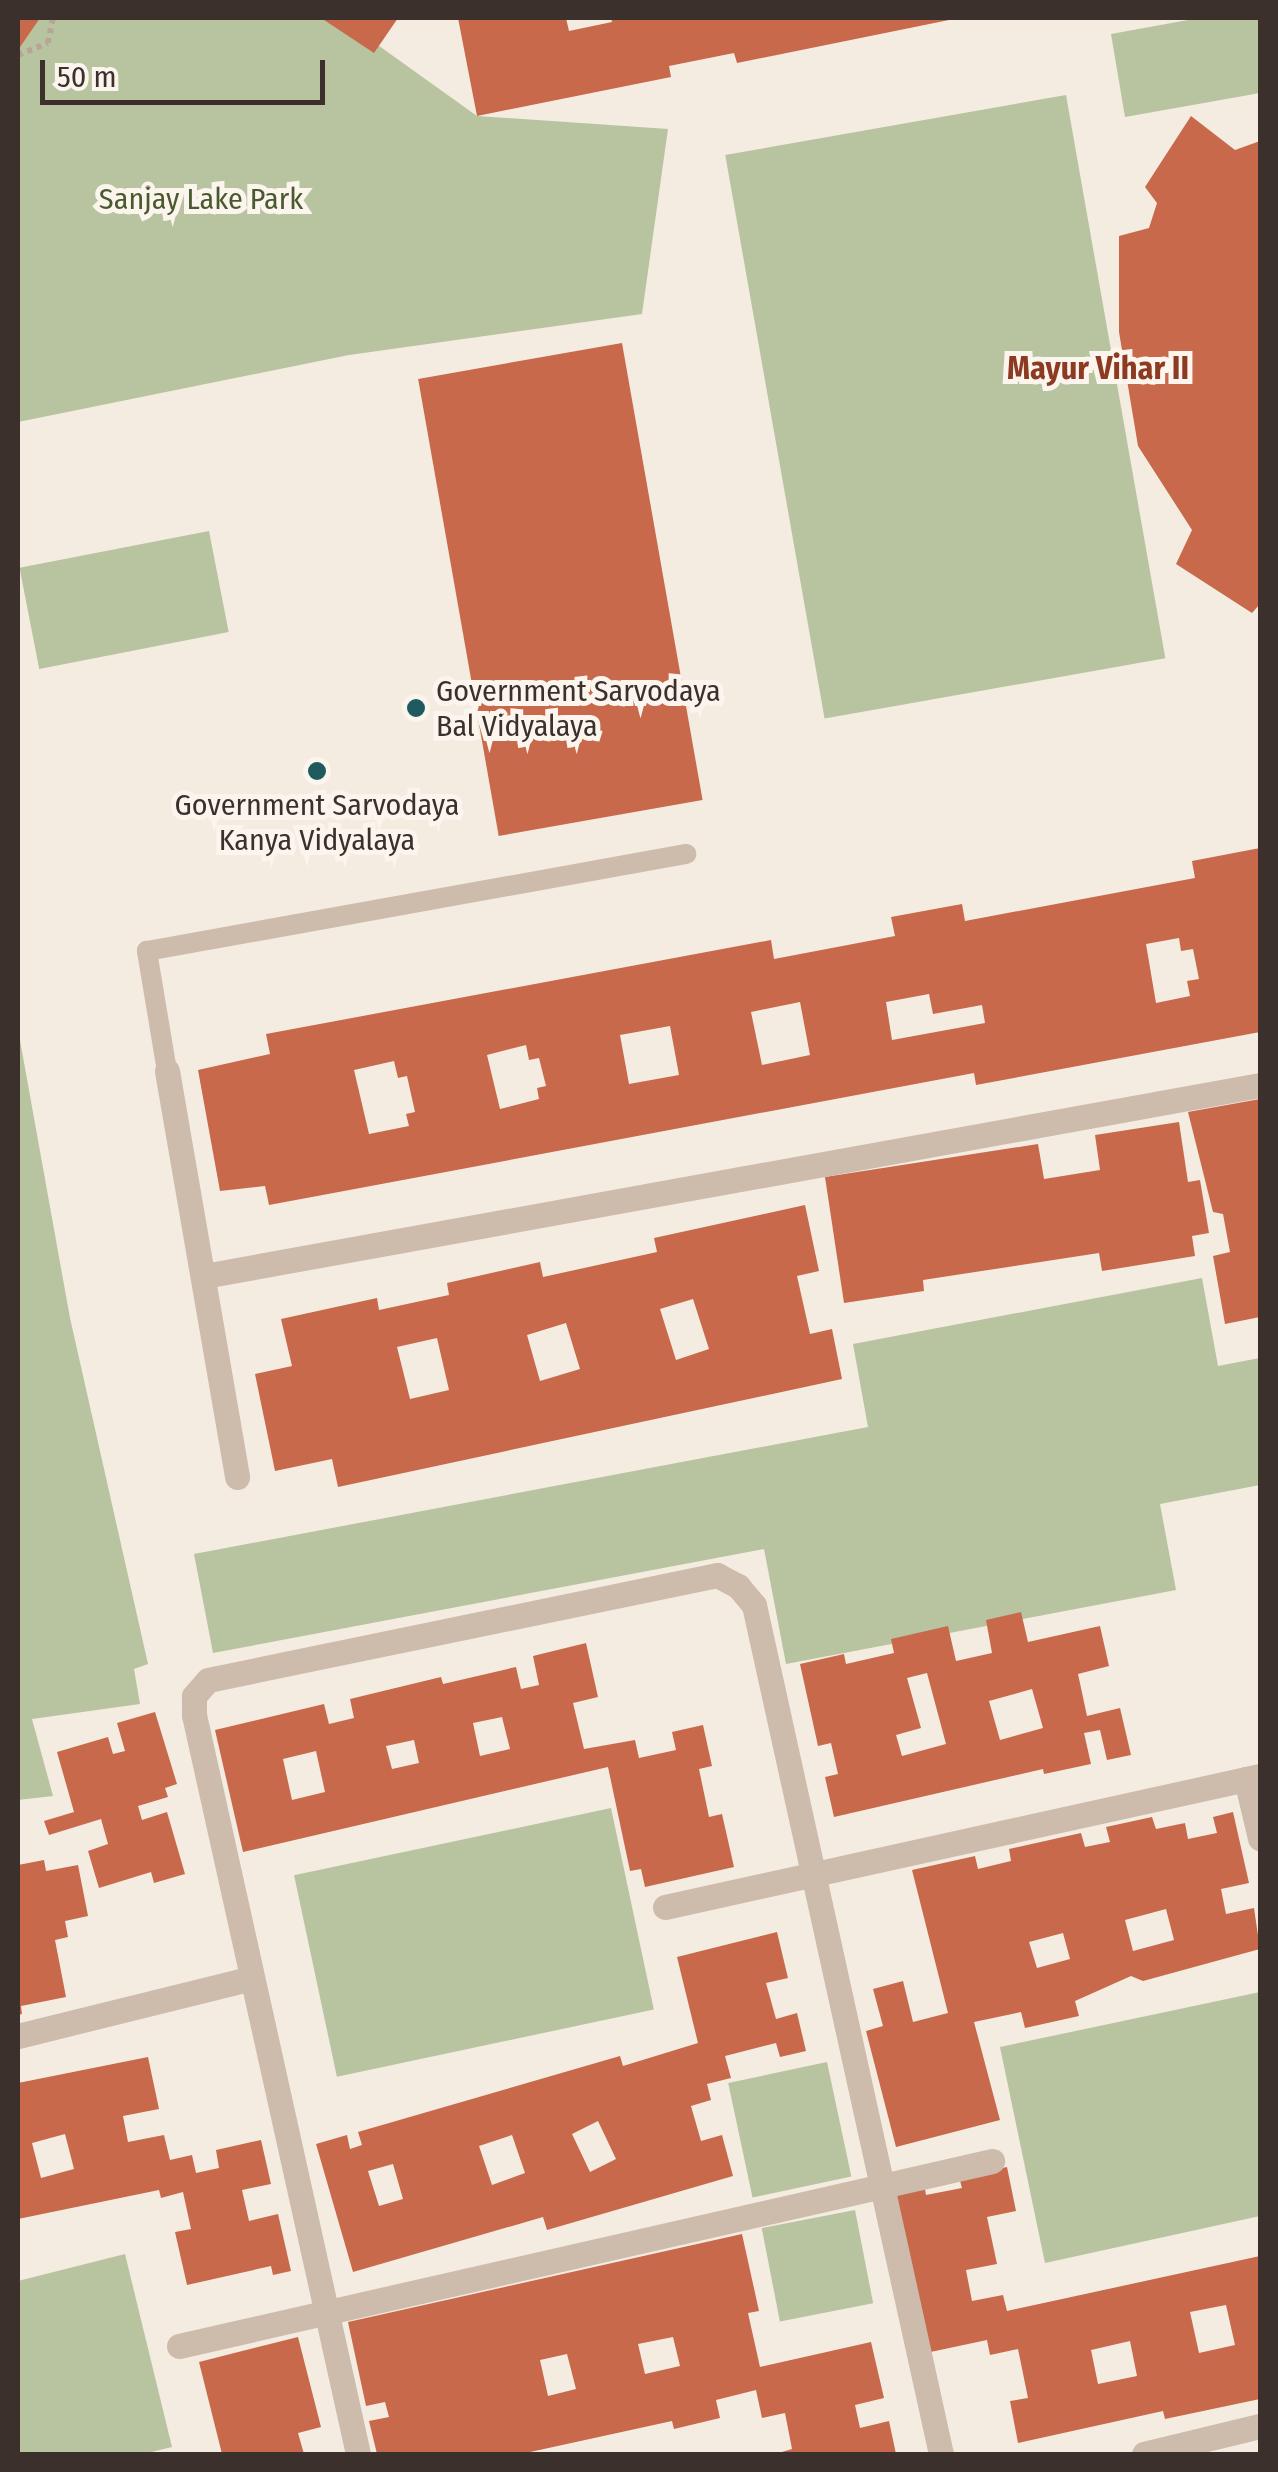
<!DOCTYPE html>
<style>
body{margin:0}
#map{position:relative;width:1278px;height:2472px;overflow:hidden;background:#f4ebe1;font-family:"Fira Sans Condensed",sans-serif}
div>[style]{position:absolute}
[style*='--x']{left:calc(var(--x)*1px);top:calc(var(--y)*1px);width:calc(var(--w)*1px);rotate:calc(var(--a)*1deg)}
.green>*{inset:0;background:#b8c4a0;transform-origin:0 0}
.building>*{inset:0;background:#c8694b;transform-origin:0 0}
.path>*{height:6px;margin-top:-3px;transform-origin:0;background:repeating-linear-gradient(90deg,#b9a596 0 5px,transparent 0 10px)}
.lane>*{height:20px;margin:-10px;padding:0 10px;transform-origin:10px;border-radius:10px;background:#cdbbac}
.street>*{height:25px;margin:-12.5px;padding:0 12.5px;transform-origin:12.5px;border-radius:12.5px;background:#cdbbac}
.dots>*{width:28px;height:28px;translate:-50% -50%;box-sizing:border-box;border:5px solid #fbf5ee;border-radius:50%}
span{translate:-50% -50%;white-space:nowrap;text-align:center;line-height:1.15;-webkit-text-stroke:10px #fbf5ee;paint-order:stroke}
.park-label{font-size:30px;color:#4a5a2e}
.poi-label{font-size:30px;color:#3b302b}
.left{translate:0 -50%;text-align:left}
.neighbourhood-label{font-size:32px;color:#8c3b22;font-weight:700}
.frame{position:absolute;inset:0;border:20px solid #3b302b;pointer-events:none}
.scale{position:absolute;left:40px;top:60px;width:285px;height:45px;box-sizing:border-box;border:5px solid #3b302b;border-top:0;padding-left:12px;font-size:30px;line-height:35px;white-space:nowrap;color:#3b302b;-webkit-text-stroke:8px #fbf5ee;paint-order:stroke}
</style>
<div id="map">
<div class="green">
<div style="clip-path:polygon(18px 18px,340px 18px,477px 116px,668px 129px,642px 314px,349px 355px,18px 422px)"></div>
<div style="clip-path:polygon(1199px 18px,1260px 18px,1260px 93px,1125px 117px,1111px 34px)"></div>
<div style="left:1066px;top:95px;width:572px;height:346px;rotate:80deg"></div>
<div style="left:209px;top:531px;width:103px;height:193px;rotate:79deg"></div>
<div style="clip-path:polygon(18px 1029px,70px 1318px,148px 1664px,134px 1669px,140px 1704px,32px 1719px,53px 1796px,18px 1800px)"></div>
<div style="clip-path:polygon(1202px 1278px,1218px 1366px,1260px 1358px,1260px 1485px,1160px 1504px,1176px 1590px,786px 1664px,764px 1549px,213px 1653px,194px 1554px,868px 1427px,853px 1344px)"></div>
<div style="left:611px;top:1808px;width:206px;height:324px;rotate:78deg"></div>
<div style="clip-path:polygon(1260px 1992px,1260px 2216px,1045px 2263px,1000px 2047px)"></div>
<div style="left:827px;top:2062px;width:117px;height:101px;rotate:78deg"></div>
<div style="left:855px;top:2210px;width:95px;height:95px;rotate:79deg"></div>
<div style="clip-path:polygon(125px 2254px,172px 2447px,143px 2454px,18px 2454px,18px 2281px)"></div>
</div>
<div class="building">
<div style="clip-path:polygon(18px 18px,40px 18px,18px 50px)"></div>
<div style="clip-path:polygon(321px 18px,398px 18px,374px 53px)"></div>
<div style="clip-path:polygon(458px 18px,566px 18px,569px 31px,612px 22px,611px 18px,954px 19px,737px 63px,734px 53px,669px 66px,671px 77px,477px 116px)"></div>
<div style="clip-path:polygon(1191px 116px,1235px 150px,1260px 141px,1260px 604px,1252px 613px,1176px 564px,1192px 530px,1138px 446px,1119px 332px,1119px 236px,1149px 228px,1157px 203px,1145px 187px)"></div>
<div style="left:622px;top:343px;width:464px;height:207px;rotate:80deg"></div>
<div style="clip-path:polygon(evenodd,1260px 848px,1260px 1032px,976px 1085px,974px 1073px,269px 1205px,265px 1186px,220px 1191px,198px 1070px,270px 1054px,266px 1034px,771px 940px,774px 959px,895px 936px,891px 917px,962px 904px,965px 921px,1195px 878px,1192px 861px,1260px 848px,1179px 938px,1181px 951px,1193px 949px,1199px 979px,1187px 981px,1190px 996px,1156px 1003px,1146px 944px,1179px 938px,1260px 848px,929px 994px,933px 1014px,982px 1005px,985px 1023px,892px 1040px,886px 1002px,929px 994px,1260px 848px,800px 1002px,810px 1055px,762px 1065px,751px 1012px,800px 1002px,1260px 848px,670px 1026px,679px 1075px,629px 1084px,620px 1035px,670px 1026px,1260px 848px,526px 1045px,529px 1060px,539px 1058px,546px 1086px,537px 1088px,539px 1099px,500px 1109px,487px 1055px,526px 1045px,1260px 848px,394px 1061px,398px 1078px,407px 1076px,415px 1112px,406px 1114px,409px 1126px,369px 1134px,354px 1070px,394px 1061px)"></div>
<div style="clip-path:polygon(1260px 1099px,1260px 1317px,1225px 1324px,1213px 1256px,1230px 1252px,1223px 1214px,1213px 1212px,1188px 1112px)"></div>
<div style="clip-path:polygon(1179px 1122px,1188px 1182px,1200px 1180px,1209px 1233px,1192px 1236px,1195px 1256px,1102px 1271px,1099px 1253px,923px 1280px,924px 1291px,844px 1303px,825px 1177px,1038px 1144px,1044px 1179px,1100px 1170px,1095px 1135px)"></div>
<div style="clip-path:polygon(evenodd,805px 1205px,819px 1271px,797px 1276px,810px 1334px,832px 1329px,842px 1379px,338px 1487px,332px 1459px,275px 1471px,255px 1374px,292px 1366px,281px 1319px,377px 1298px,379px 1310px,449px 1295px,447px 1283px,540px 1262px,543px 1277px,657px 1252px,654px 1238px,805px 1205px,693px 1299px,709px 1349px,676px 1360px,660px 1309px,693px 1299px,805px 1205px,566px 1323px,580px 1369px,540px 1381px,527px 1335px,566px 1323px,805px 1205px,437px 1338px,449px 1390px,410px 1399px,397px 1347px,437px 1338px)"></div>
<div style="clip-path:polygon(evenodd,1021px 1612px,1028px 1642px,1100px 1626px,1109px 1666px,1078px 1674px,1087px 1716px,1120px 1708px,1131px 1755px,1107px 1760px,1100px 1730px,1084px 1733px,1091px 1764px,1044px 1774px,1043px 1769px,834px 1817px,825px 1777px,838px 1774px,831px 1743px,818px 1746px,800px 1664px,844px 1654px,846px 1664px,894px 1653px,891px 1639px,948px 1626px,956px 1661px,992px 1653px,986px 1620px,1021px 1612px,927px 1673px,946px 1744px,902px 1756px,896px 1735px,921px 1728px,907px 1678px,927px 1673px,1021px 1612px,1032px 1689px,1043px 1728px,1000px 1740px,989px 1701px,1032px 1689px)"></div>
<div style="clip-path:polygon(evenodd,586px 1643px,598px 1697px,573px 1703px,584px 1749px,635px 1740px,639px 1758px,676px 1750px,672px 1732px,703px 1725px,712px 1766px,699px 1769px,709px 1817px,722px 1814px,734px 1867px,645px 1887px,641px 1869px,630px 1871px,608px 1767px,243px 1852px,215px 1730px,324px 1704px,329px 1724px,354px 1718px,350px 1699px,441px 1677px,443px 1684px,516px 1667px,521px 1689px,539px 1685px,533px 1656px,586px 1643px,502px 1717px,510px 1749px,480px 1756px,473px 1723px,502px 1717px,586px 1643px,414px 1740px,419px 1763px,392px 1769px,386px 1746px,414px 1740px,586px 1643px,316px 1751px,325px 1792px,292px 1800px,283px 1759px,316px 1751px)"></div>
<div style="clip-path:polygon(155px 1712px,177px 1784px,165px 1788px,168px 1797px,138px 1806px,142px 1820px,167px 1812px,185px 1874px,154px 1883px,151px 1872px,99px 1888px,88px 1851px,108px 1844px,101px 1819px,49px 1835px,44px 1821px,74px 1812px,57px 1752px,108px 1737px,113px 1754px,125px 1751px,117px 1723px)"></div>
<div style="clip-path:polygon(evenodd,1233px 1812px,1249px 1883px,1221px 1889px,1226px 1914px,1254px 1908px,1260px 1949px,1143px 1981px,1131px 1976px,1075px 2001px,1079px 2016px,1025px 2028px,1021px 2012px,974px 2022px,1000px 2120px,896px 2147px,866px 2031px,883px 2026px,873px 1989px,903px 1981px,913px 2022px,948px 2013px,912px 1870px,975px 1856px,978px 1869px,1011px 1861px,1009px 1849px,1081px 1833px,1085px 1847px,1110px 1842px,1106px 1827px,1152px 1817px,1156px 1829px,1185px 1823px,1188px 1839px,1217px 1833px,1213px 1817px,1233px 1812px,1166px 1909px,1174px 1940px,1133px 1951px,1125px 1920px,1166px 1909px,1233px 1812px,1063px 1933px,1070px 1959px,1037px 1968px,1029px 1942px,1063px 1933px)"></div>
<div style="clip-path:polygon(44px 1860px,46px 1871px,78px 1865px,88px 1916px,65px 1921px,68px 1937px,55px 1940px,66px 1997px,21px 2006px,22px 2014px,18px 2015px,18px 1865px)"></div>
<div style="clip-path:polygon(evenodd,777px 1932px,788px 1978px,766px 1983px,776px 2019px,797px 2013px,806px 2051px,780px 2057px,776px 2043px,725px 2056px,731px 2078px,707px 2084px,711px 2100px,691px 2106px,701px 2141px,722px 2135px,733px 2176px,547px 2230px,543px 2217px,353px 2272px,316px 2144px,347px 2135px,350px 2149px,362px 2145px,358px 2132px,620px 2056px,623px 2066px,698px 2043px,677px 1957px,777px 1932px,598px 2121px,616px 2159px,590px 2172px,572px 2134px,598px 2121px,777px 1932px,512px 2135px,525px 2173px,492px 2185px,479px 2146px,512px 2135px,777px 1932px,393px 2164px,403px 2199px,379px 2206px,368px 2171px,393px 2164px)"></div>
<div style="clip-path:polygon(evenodd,148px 2057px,159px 2109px,123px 2116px,128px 2142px,164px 2135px,170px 2160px,192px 2155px,196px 2173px,219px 2168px,216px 2150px,261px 2140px,271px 2184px,242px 2190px,249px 2221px,278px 2214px,291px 2271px,273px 2275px,271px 2266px,187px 2285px,175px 2232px,191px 2229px,183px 2192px,161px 2198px,159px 2190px,18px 2219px,18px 2083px,148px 2057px,65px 2134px,74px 2169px,41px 2178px,32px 2143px,65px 2134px)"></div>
<div style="clip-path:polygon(evenodd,1007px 2167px,1016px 2211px,987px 2217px,997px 2264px,966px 2270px,972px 2301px,1003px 2295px,1007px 2311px,1260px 2256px,1260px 2399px,1165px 2419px,1163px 2411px,1018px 2443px,1010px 2401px,1028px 2398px,1018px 2349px,990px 2355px,987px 2340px,921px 2354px,886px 2192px,924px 2184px,926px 2195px,962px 2188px,959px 2177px,1007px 2167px,1226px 2305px,1235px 2345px,1199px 2353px,1190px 2312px,1226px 2305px,1007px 2167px,1130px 2341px,1137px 2376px,1098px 2384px,1091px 2350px,1130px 2341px)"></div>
<div style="clip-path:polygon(evenodd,742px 2234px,759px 2311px,748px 2313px,760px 2367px,871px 2342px,884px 2398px,855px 2405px,860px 2428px,889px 2421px,896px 2454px,775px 2454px,792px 2449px,785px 2413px,762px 2418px,756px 2390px,716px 2400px,720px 2418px,674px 2429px,672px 2421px,521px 2454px,377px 2454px,369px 2421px,389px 2417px,385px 2402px,366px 2406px,348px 2322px,742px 2234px,673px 2337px,680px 2366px,645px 2374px,638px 2344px,673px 2337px,742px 2234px,567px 2354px,576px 2389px,548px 2396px,540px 2360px,567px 2354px)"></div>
<div style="clip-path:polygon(298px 2337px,321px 2427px,298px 2433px,304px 2454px,222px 2454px,199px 2362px)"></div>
</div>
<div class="path">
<div style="--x:18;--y:55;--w:32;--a:-22"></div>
<div style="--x:48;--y:43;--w:25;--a:-79"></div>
</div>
<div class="lane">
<div style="--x:167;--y:1071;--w:122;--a:-99.5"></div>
<div style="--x:147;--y:951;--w:548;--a:-10.2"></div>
</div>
<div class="street">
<div style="--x:167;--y:1071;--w:412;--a:80.2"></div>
<div style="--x:204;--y:1276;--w:1073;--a:-10.25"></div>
<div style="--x:1246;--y:1779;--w:61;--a:76.7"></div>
<div style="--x:665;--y:1907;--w:609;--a:-12.42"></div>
<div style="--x:18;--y:2036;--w:241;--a:-13.9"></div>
<div style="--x:179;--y:2346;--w:834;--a:-12.82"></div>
<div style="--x:358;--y:2454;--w:757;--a:-102.51"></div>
<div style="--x:194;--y:1715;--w:19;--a:-90"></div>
<div style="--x:194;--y:1696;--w:21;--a:-49"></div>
<div style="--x:208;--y:1680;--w:520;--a:-11.66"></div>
<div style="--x:717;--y:1575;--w:24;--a:28"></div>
<div style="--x:738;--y:1586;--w:25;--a:50"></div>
<div style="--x:754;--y:1605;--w:869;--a:77.58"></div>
<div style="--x:1144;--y:2454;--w:119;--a:-13.6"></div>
</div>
<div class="dots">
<div style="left:416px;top:708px;background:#1f5a5e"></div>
<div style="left:317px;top:771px;background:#1f5a5e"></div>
</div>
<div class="park-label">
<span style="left:201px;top:199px">Sanjay Lake Park</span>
</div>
<div class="poi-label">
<span class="left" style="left:436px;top:708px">Government Sarvodaya<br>Bal Vidyalaya</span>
<span style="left:317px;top:822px">Government Sarvodaya<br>Kanya Vidyalaya</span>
</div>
<div class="neighbourhood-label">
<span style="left:1098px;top:368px">Mayur Vihar II</span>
</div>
<div class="frame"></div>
<div class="scale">50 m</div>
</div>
